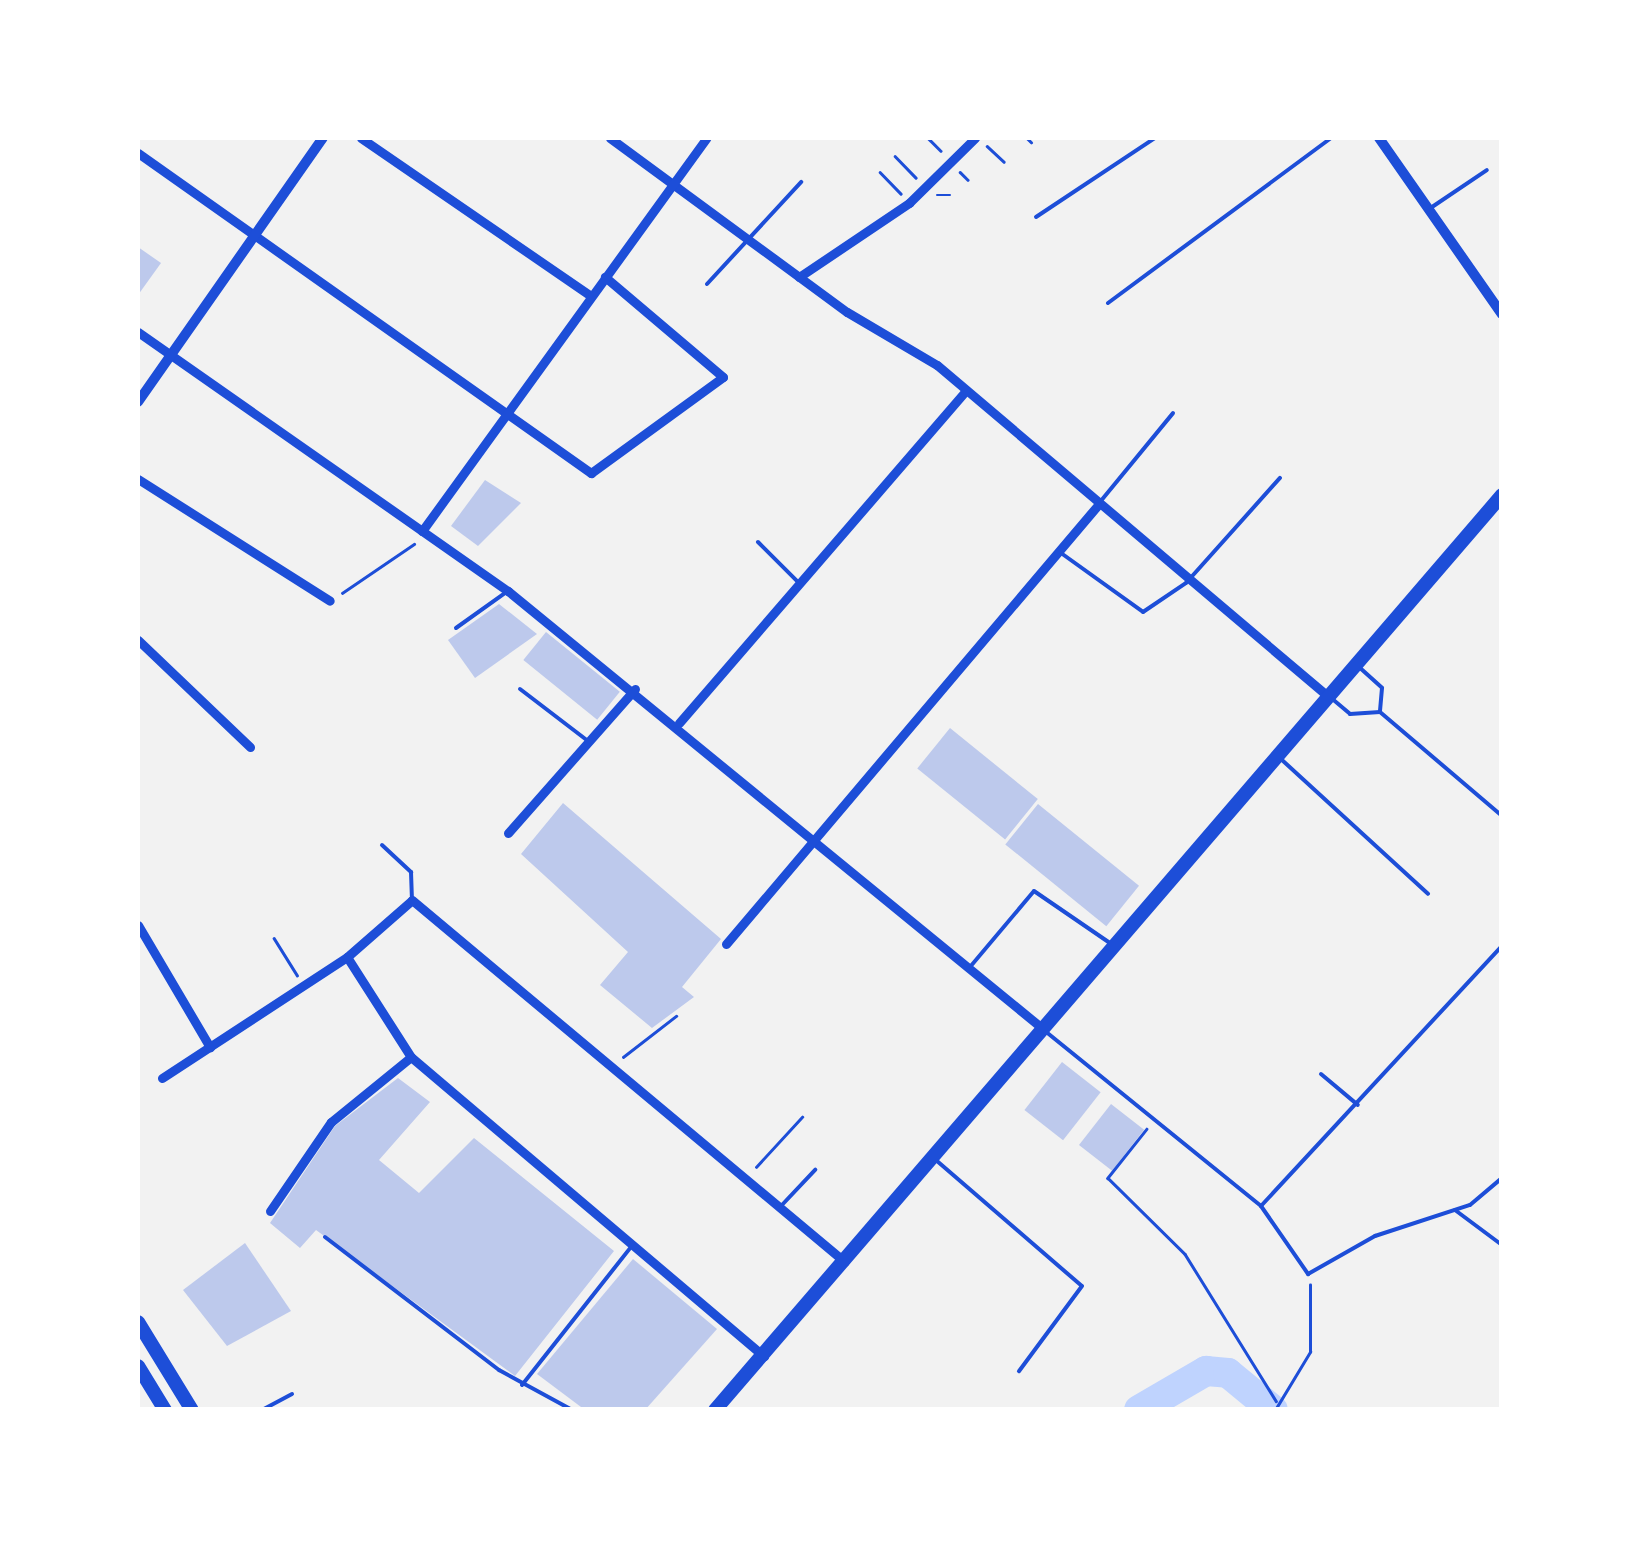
<!DOCTYPE html>
<style>
body{margin:0}
#map{position:relative;width:1639px;height:1547px;overflow:hidden;background:#f2f2f2;font-family:"Varela Round",sans-serif}
div>[style]{position:absolute}
[style*='--x']{left:calc(var(--x)*1px);top:calc(var(--y)*1px);width:calc(var(--w)*1px);rotate:calc(var(--a)*1deg)}
.river>*{height:30px;margin:-15px;padding:0 15px;transform-origin:15px;border-radius:15px;background:#bfd3fe}
.building>*{inset:0;background:#bdc9ec;transform-origin:0 0}
.path>*{height:2.5px;margin:-1.25px;padding:0 1.25px;transform-origin:1.25px;border-radius:1.25px;background:#1d4ed8}
.service>*{height:4px;margin:-2px;padding:0 2px;transform-origin:2px;border-radius:2px;background:#1d4ed8}
.minor>*{height:9px;margin:-4.5px;padding:0 4.5px;transform-origin:4.5px;border-radius:4.5px;background:#1d4ed8}
.tertiary>*{height:10px;margin:-5px;padding:0 5px;transform-origin:5px;border-radius:5px;background:#1d4ed8}
.primary>*{height:14px;margin:-7px;padding:0 7px;transform-origin:7px;border-radius:7px;background:#1d4ed8}
span{translate:-50% -50%;white-space:nowrap;text-align:center;line-height:1.15;-webkit-text-stroke:9px #fff;paint-order:stroke}
.frame{position:absolute;inset:0;border:140px solid #fff;pointer-events:none}
</style>
<div id="map">
<div class="river">
<div style="--x:1139;--y:1410;--w:78;--a:-30.2"></div>
<div style="--x:1206;--y:1371;--w:22;--a:5"></div>
<div style="--x:1228;--y:1373;--w:58;--a:39.4"></div>
</div>
<div class="building">
<div style="clip-path:polygon(138px 247px,161px 263px,138px 295px)"></div>
<div style="clip-path:polygon(485px 480px,521px 503px,478px 546px,451px 526px)"></div>
<div style="clip-path:polygon(499px 604px,537px 634px,475px 678px,448px 640px)"></div>
<div style="left:546px;top:632px;width:95px;height:36px;rotate:39deg"></div>
<div style="left:950px;top:728px;width:113px;height:52px;rotate:39deg"></div>
<div style="clip-path:polygon(563px 803px,721px 939px,682px 987px,694px 997px,652px 1028px,600px 985px,628px 952px,521px 854px)"></div>
<div style="left:1038px;top:804px;width:130px;height:52px;rotate:39deg"></div>
<div style="left:1062px;top:1062px;width:49px;height:61px;rotate:38deg"></div>
<div style="clip-path:polygon(398px 1078px,430px 1102px,379px 1160px,419px 1193px,474px 1138px,614px 1251px,515px 1376px,316px 1230px,300px 1248px,270px 1223px,335px 1126px)"></div>
<div style="left:1111px;top:1104px;width:42px;height:52px;rotate:38deg"></div>
<div style="clip-path:polygon(245px 1243px,291px 1311px,227px 1346px,183px 1290px)"></div>
<div style="clip-path:polygon(633px 1259px,717px 1329px,645px 1410px,585px 1410px,537px 1374px)"></div>
</div>
<div class="path">
<div style="--x:928;--y:138;--w:18;--a:45"></div>
<div style="--x:1027;--y:138;--w:6;--a:45"></div>
<div style="--x:987;--y:146;--w:23;--a:43"></div>
<div style="--x:895;--y:156;--w:30;--a:46"></div>
<div style="--x:880;--y:172;--w:30;--a:46"></div>
<div style="--x:960;--y:172;--w:11;--a:45"></div>
<div style="--x:937;--y:195;--w:13;--a:0"></div>
<div style="--x:342;--y:593;--w:87;--a:-34.2"></div>
<div style="--x:274;--y:938;--w:44;--a:58.1"></div>
<div style="--x:623;--y:1057;--w:67;--a:-37.7"></div>
<div style="--x:1147;--y:1129;--w:63;--a:128.5"></div>
<div style="--x:1108;--y:1178;--w:108;--a:44.6"></div>
<div style="--x:1185;--y:1254;--w:173;--a:58.2"></div>
<div style="--x:756;--y:1167;--w:68;--a:-47.4"></div>
<div style="--x:1275;--y:1410;--w:68;--a:-58.9"></div>
<div style="--x:1310;--y:1352;--w:67;--a:-90"></div>
</div>
<div class="service">
<div style="--x:1432;--y:207;--w:66;--a:-33.9"></div>
<div style="--x:1036;--y:217;--w:143;--a:-33.6"></div>
<div style="--x:707;--y:284;--w:139;--a:-47.3"></div>
<div style="--x:1108;--y:303;--w:277;--a:-36.5"></div>
<div style="--x:1100;--y:502;--w:115;--a:-50.6"></div>
<div style="--x:758;--y:542;--w:55;--a:45"></div>
<div style="--x:1061;--y:553;--w:101;--a:35.7"></div>
<div style="--x:1143;--y:612;--w:52;--a:-34"></div>
<div style="--x:1186;--y:583;--w:141;--a:-48.2"></div>
<div style="--x:456;--y:628;--w:60;--a:-35.5"></div>
<div style="--x:1359;--y:667;--w:31;--a:42"></div>
<div style="--x:1382;--y:688;--w:24;--a:95"></div>
<div style="--x:520;--y:689;--w:86;--a:37.4"></div>
<div style="--x:1330;--y:697;--w:26;--a:40"></div>
<div style="--x:1350;--y:714;--w:30;--a:-4"></div>
<div style="--x:1380;--y:712;--w:160;--a:40.4"></div>
<div style="--x:1282;--y:760;--w:198;--a:42.5"></div>
<div style="--x:382;--y:845;--w:40;--a:43"></div>
<div style="--x:411;--y:872;--w:28;--a:88"></div>
<div style="--x:970;--y:967;--w:99;--a:-49.9"></div>
<div style="--x:1034;--y:891;--w:92;--a:34.4"></div>
<div style="--x:1045;--y:1031;--w:278;--a:39"></div>
<div style="--x:1261;--y:1206;--w:83;--a:55.3"></div>
<div style="--x:1308;--y:1274;--w:77;--a:-29.6"></div>
<div style="--x:1375;--y:1236;--w:100;--a:-18.1"></div>
<div style="--x:1470;--y:1205;--w:42;--a:-40.2"></div>
<div style="--x:1321;--y:1074;--w:48;--a:40"></div>
<div style="--x:937;--y:1161;--w:191;--a:40.8"></div>
<div style="--x:1082;--y:1286;--w:106;--a:126.5"></div>
<div style="--x:781;--y:1206;--w:50;--a:-46.6"></div>
<div style="--x:1261;--y:1206;--w:355;--a:-47.2"></div>
<div style="--x:1455;--y:1210;--w:59;--a:36.7"></div>
<div style="--x:325;--y:1237;--w:219;--a:37.4"></div>
<div style="--x:499;--y:1370;--w:83;--a:28.7"></div>
<div style="--x:522;--y:1385;--w:176;--a:-51.7"></div>
<div style="--x:262;--y:1410;--w:34;--a:-28"></div>
</div>
<div class="minor">
<div style="--x:361;--y:138;--w:279;--a:34.5"></div>
<div style="--x:610;--y:138;--w:294;--a:36.3"></div>
<div style="--x:847;--y:312;--w:104;--a:30.5"></div>
<div style="--x:937;--y:365;--w:507;--a:40.28"></div>
<div style="--x:138;--y:153;--w:555;--a:35.24"></div>
<div style="--x:591;--y:473;--w:163;--a:-36"></div>
<div style="--x:723;--y:377;--w:155;--a:-139.7"></div>
<div style="--x:799;--y:277;--w:133;--a:-33.9"></div>
<div style="--x:909;--y:203;--w:93;--a:-44.6"></div>
<div style="--x:138;--y:332;--w:452;--a:35"></div>
<div style="--x:508;--y:591;--w:690;--a:39.3"></div>
<div style="--x:138;--y:479;--w:227;--a:32.4"></div>
<div style="--x:422;--y:531;--w:485;--a:-54.1"></div>
<div style="--x:138;--y:640;--w:155;--a:43.7"></div>
<div style="--x:679;--y:723;--w:439;--a:-49.2"></div>
<div style="--x:508;--y:833;--w:192;--a:-48.6"></div>
<div style="--x:138;--y:925;--w:142;--a:59.5"></div>
<div style="--x:726;--y:944;--w:574;--a:-49.73"></div>
<div style="--x:347;--y:957;--w:119;--a:57.4"></div>
<div style="--x:411;--y:1057;--w:463;--a:40.3"></div>
<div style="--x:162;--y:1078;--w:221;--a:-33.2"></div>
<div style="--x:347;--y:957;--w:86;--a:-41.2"></div>
<div style="--x:412;--y:900;--w:564;--a:39.9"></div>
<div style="--x:270;--y:1211;--w:108;--a:-55.6"></div>
<div style="--x:331;--y:1122;--w:103;--a:-39.1"></div>
</div>
<div class="tertiary">
<div style="--x:1379;--y:138;--w:215;--a:55.1"></div>
<div style="--x:138;--y:402;--w:322;--a:-55"></div>
</div>
<div class="primary">
<div style="--x:138;--y:1322;--w:103;--a:58.5"></div>
<div style="--x:138;--y:1366;--w:52;--a:58.5"></div>
<div style="--x:715;--y:1410;--w:1207;--a:-49.3"></div>
</div>
<div class="frame"></div>
</div>
